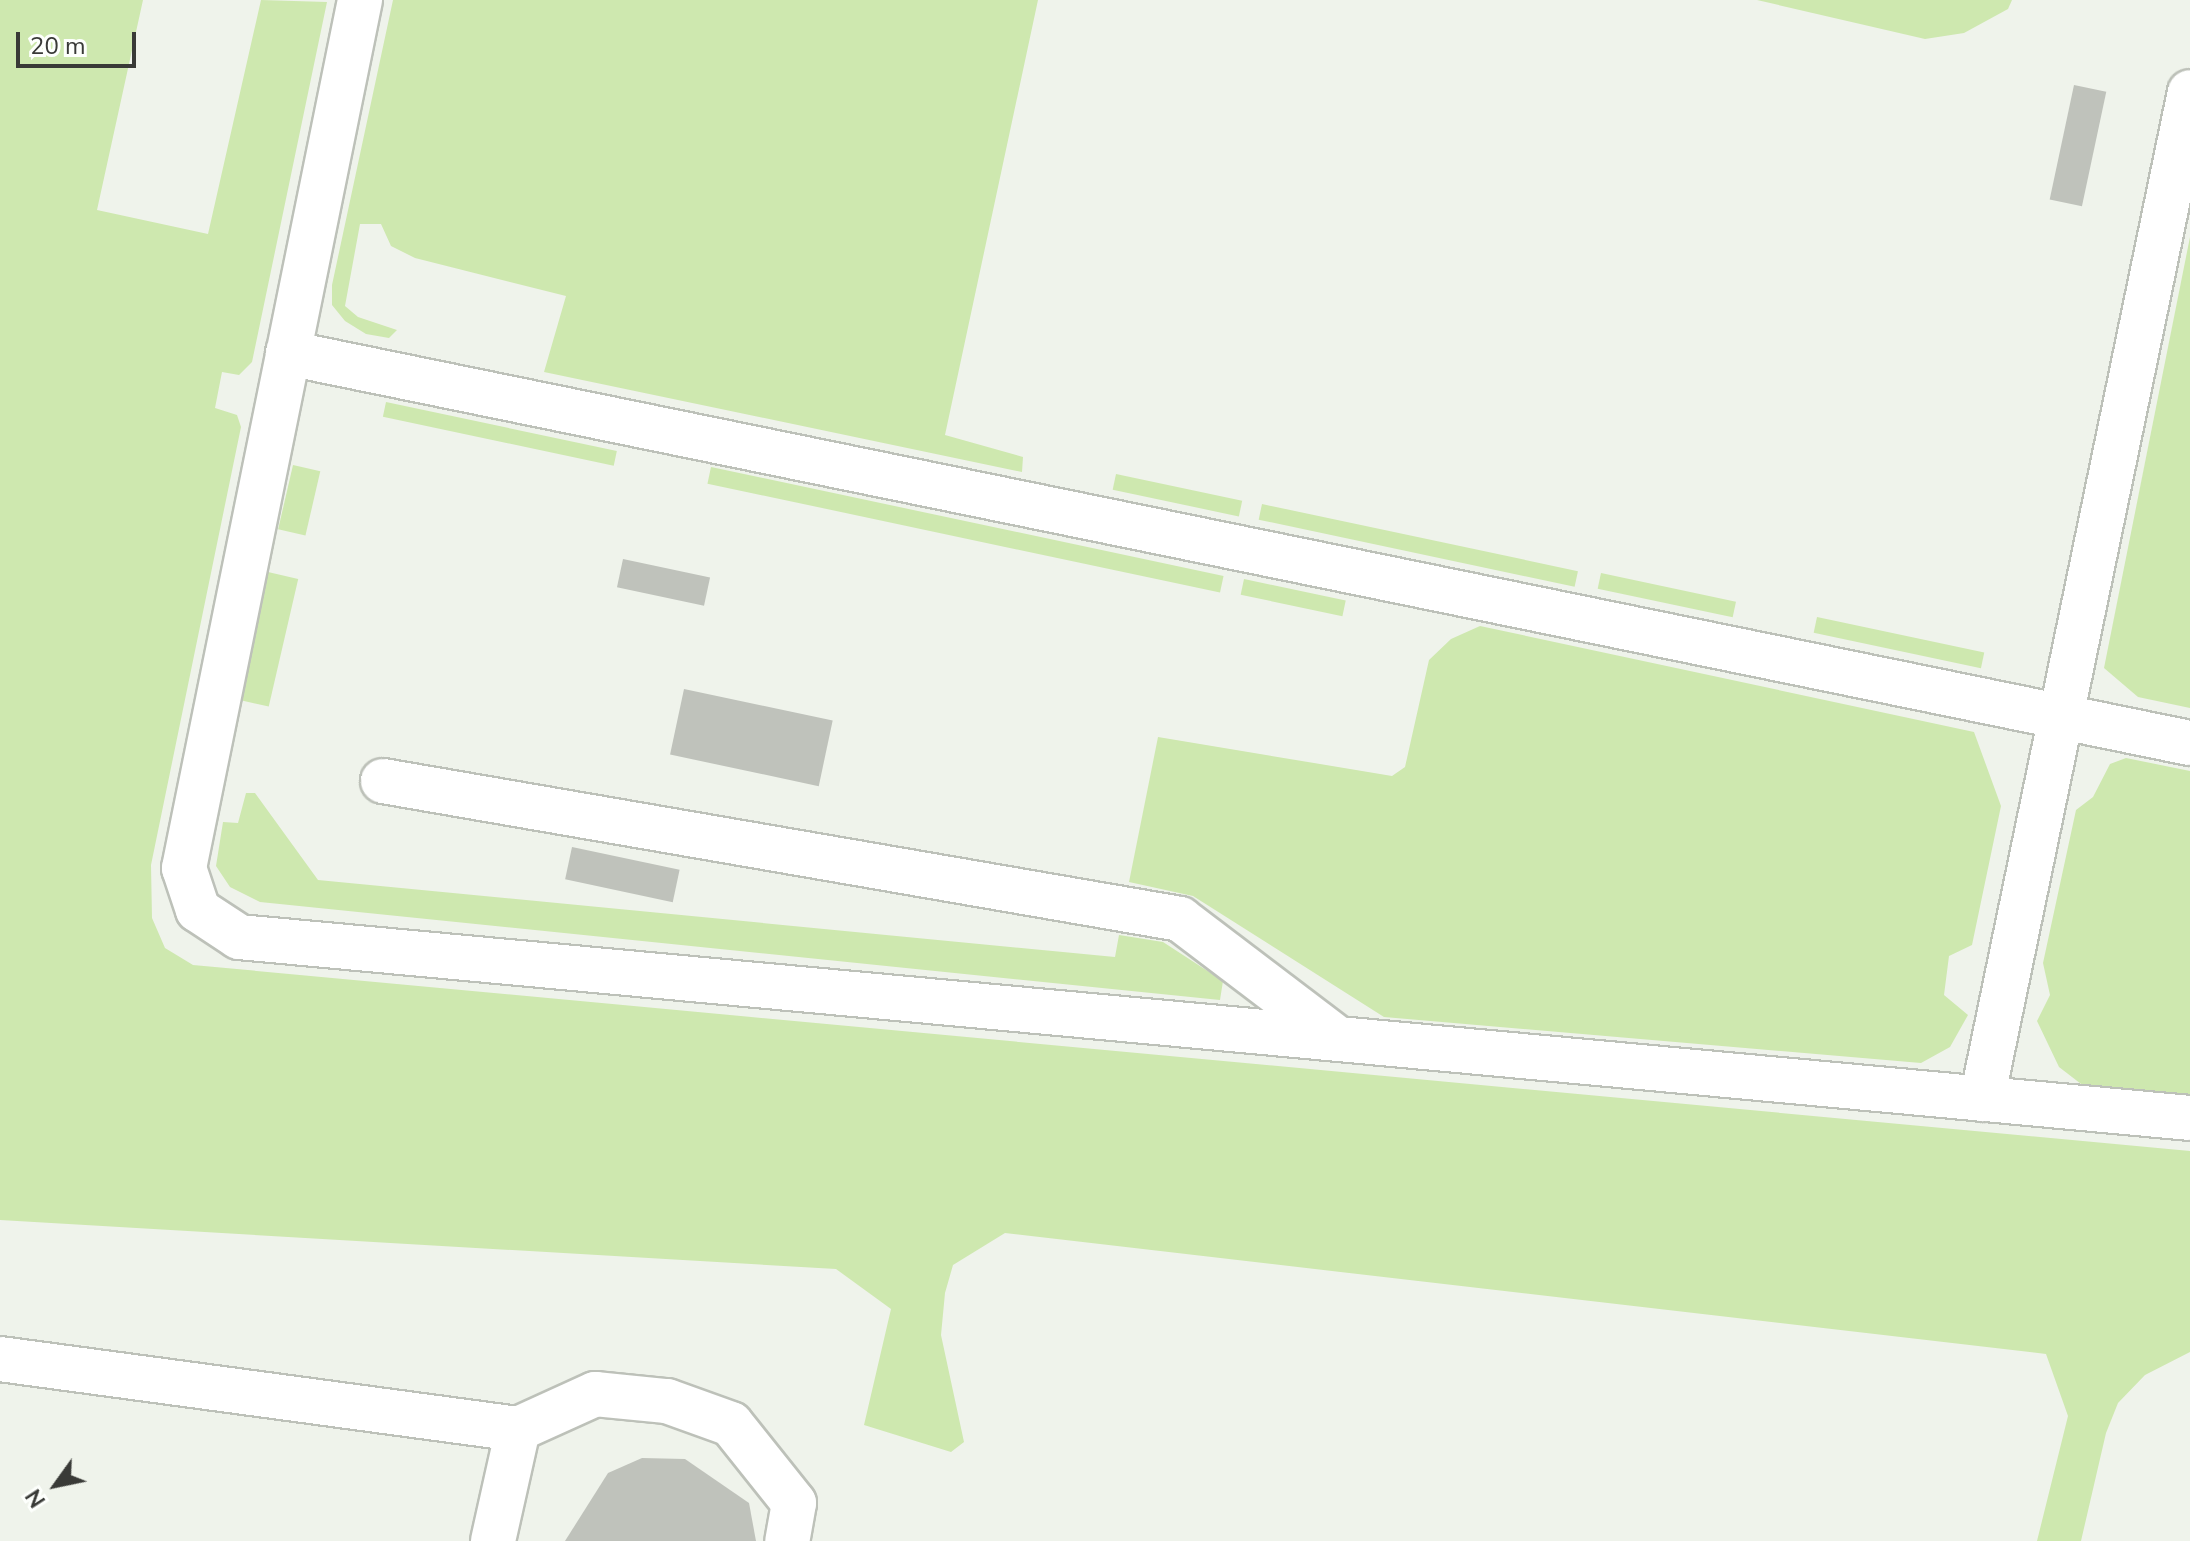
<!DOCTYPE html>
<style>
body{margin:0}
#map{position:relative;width:2190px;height:1541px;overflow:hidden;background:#eff3eb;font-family:"Nunito Sans",sans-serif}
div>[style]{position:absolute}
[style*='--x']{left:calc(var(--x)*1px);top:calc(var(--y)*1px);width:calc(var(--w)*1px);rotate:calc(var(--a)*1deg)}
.green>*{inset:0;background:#cee8af;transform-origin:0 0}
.building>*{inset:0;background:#bfc2bb;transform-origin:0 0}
.roads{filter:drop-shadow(2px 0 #bdc1b9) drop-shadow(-2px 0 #bdc1b9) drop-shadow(0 2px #bdc1b9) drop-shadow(0 -2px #bdc1b9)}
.minor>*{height:44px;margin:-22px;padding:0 22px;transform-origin:22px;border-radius:22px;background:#fff}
span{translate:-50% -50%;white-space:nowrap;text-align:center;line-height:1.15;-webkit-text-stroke:6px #fdfffc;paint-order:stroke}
.north{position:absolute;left:16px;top:1445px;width:80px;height:80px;-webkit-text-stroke:6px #fdfffc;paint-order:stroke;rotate:237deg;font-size:22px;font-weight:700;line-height:32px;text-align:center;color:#393a37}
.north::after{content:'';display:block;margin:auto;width:28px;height:36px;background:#393a37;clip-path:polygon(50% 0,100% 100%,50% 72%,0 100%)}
.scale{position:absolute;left:16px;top:32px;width:120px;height:36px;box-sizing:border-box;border:4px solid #393a37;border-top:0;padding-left:10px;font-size:24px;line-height:28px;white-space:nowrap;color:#393a37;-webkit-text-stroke:6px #fdfffc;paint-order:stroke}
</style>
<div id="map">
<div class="green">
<div style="clip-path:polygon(0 0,143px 0,97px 210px,208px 234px,261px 0,327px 2px,252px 362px,239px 375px,222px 372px,215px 408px,237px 415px,241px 427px,151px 865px,152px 918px,165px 948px,193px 965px,2190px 1151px,2190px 1352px,2145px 1375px,2118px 1403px,2106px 1433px,2081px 1541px,2037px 1541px,2068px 1416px,2046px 1354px,1005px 1233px,953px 1265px,945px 1293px,941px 1335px,964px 1442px,951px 1452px,864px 1425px,891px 1309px,836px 1269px,0 1220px)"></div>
<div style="clip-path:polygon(393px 0,1038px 0,945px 435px,1023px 457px,1022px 472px,544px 372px,566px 296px,415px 258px,391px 246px,381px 224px,360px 224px,345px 306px,358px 317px,397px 330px,389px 338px,366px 334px,345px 321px,332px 305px,332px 285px)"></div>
<div style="clip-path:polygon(1757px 0,2012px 0,2008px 9px,1964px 33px,1925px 39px)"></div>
<div style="clip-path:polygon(2190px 237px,2190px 708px,2138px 697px,2104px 668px)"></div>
<div style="left:386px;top:402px;width:236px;height:15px;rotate:12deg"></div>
<div style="left:293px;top:465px;width:28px;height:66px;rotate:13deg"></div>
<div style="left:711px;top:467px;width:524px;height:17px;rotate:12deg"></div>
<div style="left:1116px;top:474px;width:129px;height:16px;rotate:12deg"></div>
<div style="left:1262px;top:504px;width:323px;height:16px;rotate:12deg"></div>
<div style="left:268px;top:572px;width:31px;height:131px;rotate:13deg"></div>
<div style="left:1601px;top:573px;width:138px;height:16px;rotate:12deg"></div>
<div style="left:1244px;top:579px;width:104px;height:16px;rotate:12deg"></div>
<div style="left:1817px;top:617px;width:171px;height:16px;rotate:12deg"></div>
<div style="clip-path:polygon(1480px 626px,1974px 732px,2001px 806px,1972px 945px,1949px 956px,1944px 995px,1968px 1015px,1950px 1047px,1921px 1063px,1384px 1017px,1193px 896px,1129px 882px,1158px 737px,1392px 776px,1405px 767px,1429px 660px,1451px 639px)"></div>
<div style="clip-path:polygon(2126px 758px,2190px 771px,2190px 1096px,2085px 1087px,2059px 1067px,2037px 1021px,2050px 995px,2043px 963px,2076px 810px,2093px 797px,2110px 764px)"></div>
<div style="clip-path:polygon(246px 793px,255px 793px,318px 880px,1115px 957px,1119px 935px,1163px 942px,1223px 981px,1220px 1000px,260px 902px,230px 887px,216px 866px,223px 822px,238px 823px)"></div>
</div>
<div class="building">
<div style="left:2074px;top:85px;width:33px;height:117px;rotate:12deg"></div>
<div style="left:623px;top:559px;width:89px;height:29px;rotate:12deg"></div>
<div style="left:684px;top:689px;width:152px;height:67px;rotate:12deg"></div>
<div style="left:572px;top:847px;width:110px;height:33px;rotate:12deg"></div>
<div style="clip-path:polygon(642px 1458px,685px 1459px,749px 1503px,756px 1541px,565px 1541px,608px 1473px)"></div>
</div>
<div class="roads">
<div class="minor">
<div style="--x:360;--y:0;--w:886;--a:101.46"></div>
<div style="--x:184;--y:868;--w:44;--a:71.6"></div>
<div style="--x:198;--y:910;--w:49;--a:33.4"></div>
<div style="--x:239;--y:937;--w:1959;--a:5.3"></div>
<div style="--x:288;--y:353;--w:1942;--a:11.59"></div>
<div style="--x:383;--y:781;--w:809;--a:9.82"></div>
<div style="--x:1180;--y:919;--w:197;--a:37.2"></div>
<div style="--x:1982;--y:1099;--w:1028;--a:-78.33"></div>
<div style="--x:0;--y:1359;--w:523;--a:7.7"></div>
<div style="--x:493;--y:1541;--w:115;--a:-77.4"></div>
<div style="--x:518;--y:1429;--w:85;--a:-24.4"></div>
<div style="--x:595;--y:1394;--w:72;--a:5.6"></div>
<div style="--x:667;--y:1401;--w:68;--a:19.8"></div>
<div style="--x:731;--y:1424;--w:101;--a:51.4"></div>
<div style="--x:794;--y:1503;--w:39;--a:100"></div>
</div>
</div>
<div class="north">N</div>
<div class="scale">20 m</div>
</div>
